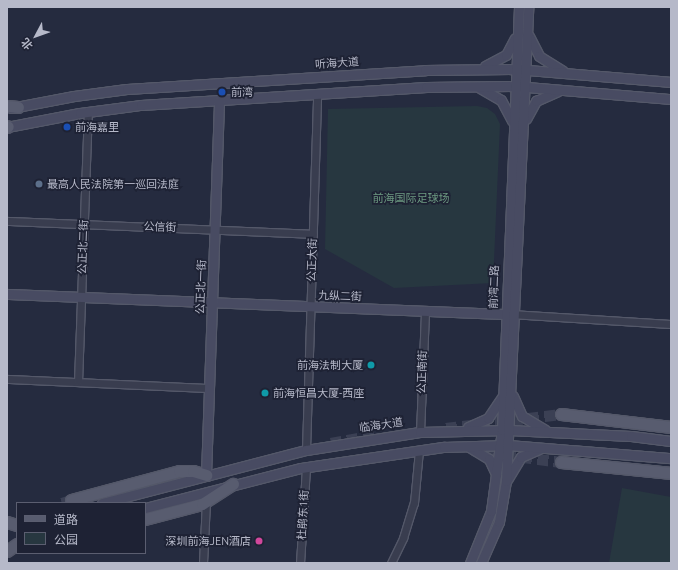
<!DOCTYPE html>
<meta charset="utf-8">
<style>
body{margin:0}
#map{position:relative;width:678px;height:570px;overflow:hidden;background:#252b3f;font-family:Ubuntu,"Noto Sans SC",sans-serif}
div>[style]{position:absolute}
[style*='--x']{left:calc(var(--x)*1px);top:calc(var(--y)*1px);width:calc(var(--w)*1px);rotate:calc(var(--a)*1deg)}
.green>*{inset:0;background:#273740}
.primary-tunnel>*{height:11px;margin-top:-5.5px;transform-origin:0;background:repeating-linear-gradient(90deg,#3b4054 0 11px,transparent 0 16.5px)}
.roads{filter:drop-shadow(1px 0 #545869) drop-shadow(-1px 0 #545869) drop-shadow(0 1px #545869) drop-shadow(0 -1px #545869)}
.street>*{height:7px;margin:-3.5px;padding:0 3.5px;transform-origin:3.5px;border-radius:3.5px;background:#393d4f}
.secondary>*{height:9px;margin:-4.5px;padding:0 4.5px;transform-origin:4.5px;border-radius:4.5px;background:#484b62}
.primary>*{height:11px;margin:-5.5px;padding:0 5.5px;transform-origin:5.5px;border-radius:5.5px;background:#585c6f}
.dots>*{width:11px;height:11px;translate:-50% -50%;box-sizing:border-box;border:2px solid #1e2234;border-radius:50%}
span{translate:-50% -50%;white-space:nowrap;text-align:center;line-height:1.15;-webkit-text-stroke:3.5px #1e2234;paint-order:stroke}
.street-label{font-size:11px;color:#b6b9c9}
.poi-label{font-size:11px;color:#b6b9c9}
.left{translate:0 -50%;text-align:left}
.right{translate:-100% -50%;text-align:right}
.park-label{font-size:11px;color:#6d9a82}
.frame{position:absolute;inset:0;border:8px solid #b6b9c9;pointer-events:none}
.legend{position:absolute;left:16px;top:502px;width:130px;height:52px;box-sizing:border-box;background:#1e2234;border:1px solid #5b5e70;margin:0;padding:5px 7px;list-style:none;font-size:12px;color:#b6b9c9}
.legend li{display:flex;align-items:center;gap:8px;height:20px}
.legend b{width:20px;border:1px solid #5b5e70}
.north{position:absolute;left:16px;top:16px;width:40px;height:40px;-webkit-text-stroke:3px #1e2234;paint-order:stroke;rotate:229deg;font-size:11px;font-weight:700;line-height:16px;text-align:center;color:#b6b9c9}
.north::after{content:'';display:block;margin:auto;width:14px;height:18px;background:#b6b9c9;clip-path:polygon(50% 0,100% 100%,50% 72%,0 100%)}
</style>
<div id="map">
<div class="green">
<div style="clip-path:polygon(477px 106px,487px 108px,495px 114px,500px 124px,493px 283px,394px 288px,325px 249px,328px 109px)"></div>
<div style="clip-path:polygon(622px 488px,671px 497px,671px 563px,609px 563px)"></div>
</div>
<div class="primary-tunnel">
<div style="--x:446;--y:428;--w:116;--a:-6.9"></div>
<div style="--x:331;--y:443;--w:45;--a:-10.3"></div>
<div style="--x:472;--y:450;--w:90;--a:7.7"></div>
<div style="--x:62;--y:503;--w:9;--a:-18"></div>
</div>
<div class="roads">
<div class="street">
<div style="--x:7;--y:221;--w:306;--a:2.4"></div>
<div style="--x:510;--y:314;--w:161;--a:3.6"></div>
<div style="--x:7;--y:379;--w:202;--a:2.6"></div>
<div style="--x:78;--y:382;--w:271;--a:-87.9"></div>
<div style="--x:420;--y:432;--w:121;--a:-87.6"></div>
<div style="--x:306;--y:450;--w:356;--a:-88.2"></div>
<div style="--x:203;--y:563;--w:61;--a:-87.2"></div>
<div style="--x:300;--y:563;--w:96;--a:-86.4"></div>
<div style="--x:391;--y:563;--w:28;--a:-64"></div>
<div style="--x:403;--y:538;--w:37;--a:-73"></div>
<div style="--x:414;--y:503;--w:53;--a:-84.6"></div>
</div>
<div class="secondary">
<div style="--x:529;--y:36;--w:22;--a:63"></div>
<div style="--x:539;--y:56;--w:28;--a:32"></div>
<div style="--x:485;--y:66;--w:24;--a:-28"></div>
<div style="--x:506;--y:55;--w:19;--a:-62"></div>
<div style="--x:480;--y:88;--w:24;--a:30"></div>
<div style="--x:501;--y:100;--w:24;--a:62"></div>
<div style="--x:11;--y:108;--w:64;--a:-10.8"></div>
<div style="--x:74;--y:96;--w:53;--a:-7.5"></div>
<div style="--x:127;--y:89;--w:299;--a:-3.6"></div>
<div style="--x:425;--y:70;--w:91;--a:-0.6"></div>
<div style="--x:516;--y:69;--w:156;--a:4.8"></div>
<div style="--x:526;--y:119;--w:21;--a:-61"></div>
<div style="--x:536;--y:101;--w:24;--a:-24"></div>
<div style="--x:7;--y:127;--w:74;--a:-10.9"></div>
<div style="--x:80;--y:113;--w:62;--a:-7.5"></div>
<div style="--x:141;--y:105;--w:286;--a:-3.6"></div>
<div style="--x:426;--y:87;--w:89;--a:-0.6"></div>
<div style="--x:515;--y:86;--w:157;--a:4.8"></div>
<div style="--x:7;--y:294;--w:498;--a:2.3"></div>
<div style="--x:513;--y:396;--w:22;--a:66"></div>
<div style="--x:522;--y:416;--w:27;--a:31"></div>
<div style="--x:468;--y:427;--w:22;--a:-24"></div>
<div style="--x:488;--y:418;--w:25;--a:-56"></div>
<div style="--x:469;--y:447;--w:23;--a:31"></div>
<div style="--x:489;--y:459;--w:17;--a:65"></div>
<div style="--x:206;--y:475;--w:375;--a:-88"></div>
<div style="--x:507;--y:480;--w:27;--a:-59"></div>
<div style="--x:521;--y:457;--w:20;--a:-24"></div>
<div style="--x:102;--y:503;--w:211;--a:-14.6"></div>
<div style="--x:306;--y:450;--w:115;--a:-9"></div>
<div style="--x:420;--y:432;--w:89;--a:-1.3"></div>
<div style="--x:509;--y:430;--w:122;--a:2.8"></div>
<div style="--x:631;--y:436;--w:40;--a:7.1"></div>
<div style="--x:145;--y:508;--w:161;--a:-14.4"></div>
<div style="--x:301;--y:468;--w:145;--a:-8.4"></div>
<div style="--x:444;--y:447;--w:64;--a:-1.8"></div>
<div style="--x:508;--y:445;--w:164;--a:4.6"></div>
<div style="--x:470;--y:563;--w:56;--a:-68"></div>
<div style="--x:491;--y:511;--w:82;--a:-82.3"></div>
<div style="--x:502;--y:430;--w:423;--a:-87.7"></div>
<div style="--x:481;--y:563;--w:45;--a:-66.3"></div>
<div style="--x:499;--y:522;--w:42;--a:-80.3"></div>
<div style="--x:506;--y:481;--w:475;--a:-87.3"></div>
</div>
<div class="primary">
<div style="--x:7;--y:106;--w:11;--a:5"></div>
<div style="--x:7;--y:127;--w:1;--a:-45"></div>
<div style="--x:561;--y:414;--w:111;--a:6.7"></div>
<div style="--x:561;--y:462;--w:111;--a:5.7"></div>
<div style="--x:71;--y:500;--w:112;--a:-15"></div>
<div style="--x:179;--y:471;--w:14;--a:0"></div>
<div style="--x:193;--y:471;--w:14;--a:17"></div>
<div style="--x:145;--y:519;--w:59;--a:-14.7"></div>
<div style="--x:202;--y:504;--w:37;--a:-33"></div>
<div style="--x:7;--y:522;--w:10;--a:17"></div>
<div style="--x:7;--y:551;--w:12;--a:-35"></div>
</div>
</div>
<div class="dots">
<div style="left:222px;top:92px;background:#1a4fb4"></div>
<div style="left:67px;top:127px;background:#1a4fb4"></div>
<div style="left:39px;top:184px;background:#5c6f8a"></div>
<div style="left:371px;top:365px;background:#0f9aa8"></div>
<div style="left:265px;top:393px;background:#0f9aa8"></div>
<div style="left:259px;top:541px;background:#d1479c"></div>
</div>
<div class="street-label">
<span style="left:337px;top:63px;rotate:-4deg">听海大道</span>
<span style="left:160px;top:227px;rotate:2deg">公信街</span>
<span style="left:83px;top:247px;rotate:-88deg">公正北二街</span>
<span style="left:312px;top:260px;rotate:-88deg">公正大街</span>
<span style="left:201px;top:287px;rotate:-88deg">公正北一街</span>
<span style="left:494px;top:287px;rotate:-88deg">前湾二路</span>
<span style="left:340px;top:296px;rotate:2deg">九纵二街</span>
<span style="left:422px;top:372px;rotate:-88deg">公正南街</span>
<span style="left:381px;top:425px;rotate:-8deg">临海大道</span>
<span style="left:303px;top:515px;rotate:-87deg">杜鹃东1街</span>
</div>
<div class="poi-label">
<span class="left" style="left:231px;top:92px">前湾</span>
<span class="left" style="left:75px;top:127px">前海嘉里</span>
<span class="left" style="left:47px;top:184px">最高人民法院第一巡回法庭</span>
<span class="right" style="left:363px;top:365px">前海法制大厦</span>
<span class="left" style="left:273px;top:393px">前海恒昌大厦-西座</span>
<span class="right" style="left:251px;top:541px">深圳前海JEN酒店</span>
</div>
<div class="park-label">
<span style="left:411px;top:198px">前海国际足球场</span>
</div>
<div class="frame"></div>
<ul class="legend">
<li><b style="height:5px;background:#585c6f"></b>道路</li>
<li><b style="height:11px;background:#273740"></b>公园</li>
</ul>
<div class="north">北</div>
</div>
